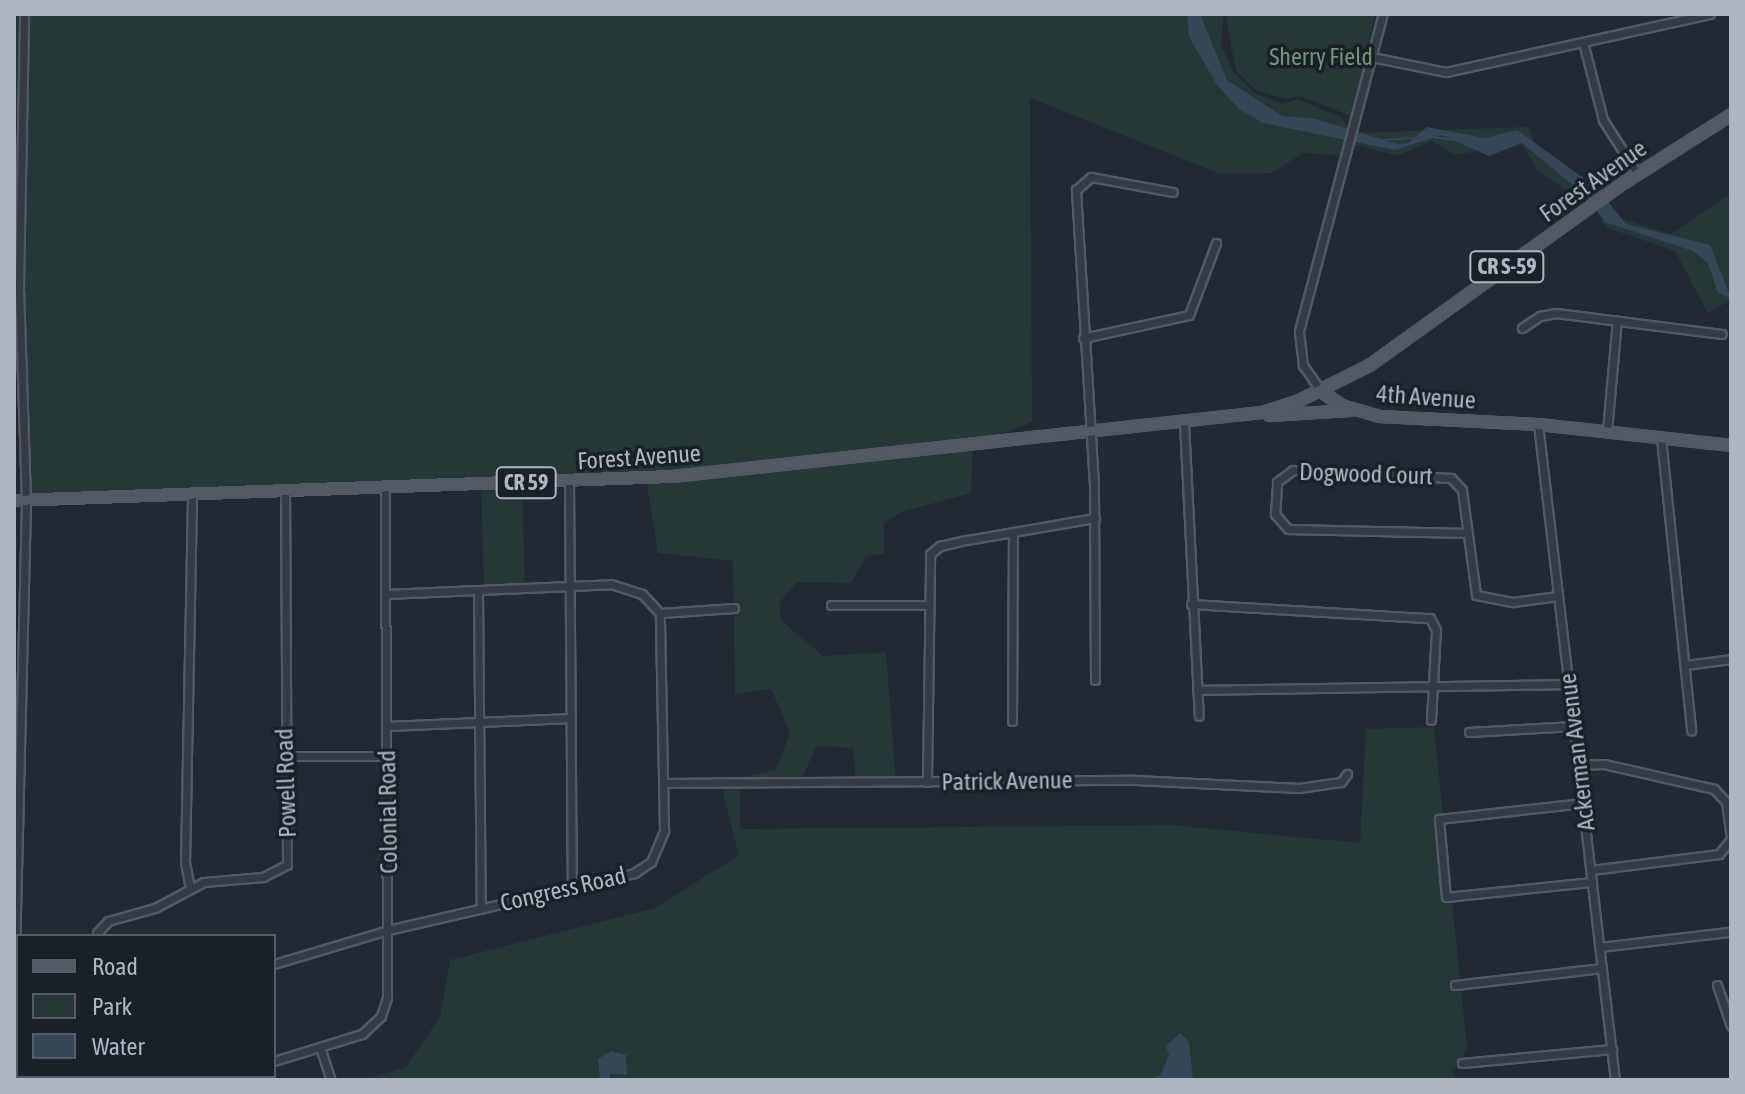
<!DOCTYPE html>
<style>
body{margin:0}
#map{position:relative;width:1745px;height:1094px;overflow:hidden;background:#212933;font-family:"Asap Condensed",sans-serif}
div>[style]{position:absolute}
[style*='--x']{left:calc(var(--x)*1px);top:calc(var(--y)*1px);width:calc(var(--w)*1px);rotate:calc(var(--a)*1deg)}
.green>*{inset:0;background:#253736}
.water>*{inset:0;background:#364659}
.stream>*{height:2px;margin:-1px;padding:0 1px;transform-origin:1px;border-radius:1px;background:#364659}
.roads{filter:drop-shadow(2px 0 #515962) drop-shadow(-2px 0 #515962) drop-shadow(0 2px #515962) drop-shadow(0 -2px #515962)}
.minor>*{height:7px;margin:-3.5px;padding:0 3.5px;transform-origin:3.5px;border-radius:3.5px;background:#343b44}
.major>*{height:9px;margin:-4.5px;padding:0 4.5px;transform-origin:4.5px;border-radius:4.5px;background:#525a64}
span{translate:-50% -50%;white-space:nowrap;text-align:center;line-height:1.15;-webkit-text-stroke:7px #192028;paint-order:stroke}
.shield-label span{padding:2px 6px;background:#192028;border:2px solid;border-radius:6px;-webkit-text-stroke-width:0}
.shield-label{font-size:22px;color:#aeb6c1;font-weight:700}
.park-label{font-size:24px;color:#709476}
.street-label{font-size:24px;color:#aeb6c1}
.frame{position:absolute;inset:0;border:16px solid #aeb6c1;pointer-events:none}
.legend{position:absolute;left:16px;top:934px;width:260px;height:144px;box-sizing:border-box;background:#192028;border:2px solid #555c65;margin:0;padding:10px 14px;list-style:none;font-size:24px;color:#aeb6c1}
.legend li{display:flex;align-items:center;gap:16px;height:40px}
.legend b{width:40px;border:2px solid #555c65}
</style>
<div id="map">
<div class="green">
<div style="clip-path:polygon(14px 14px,1224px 14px,1221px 44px,1233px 72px,1255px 93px,1283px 104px,1297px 99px,1341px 117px,1350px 133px,1529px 127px,1537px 150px,1585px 192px,1577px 198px,1537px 170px,1522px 144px,1454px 155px,1432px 141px,1397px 156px,1350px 143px,1344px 156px,1303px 153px,1272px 173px,1220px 174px,1030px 98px,1032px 422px,973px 445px,971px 493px,901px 512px,884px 523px,884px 554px,866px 557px,851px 583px,797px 582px,779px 603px,782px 621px,823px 656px,886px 652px,896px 782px,856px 782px,853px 748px,816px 746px,800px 783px,740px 783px,740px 829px,1171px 825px,1360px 843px,1366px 729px,1434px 727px,1467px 1046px,1462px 1063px,1452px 1070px,1457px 1080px,363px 1080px,406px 1067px,440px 1017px,450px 960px,655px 908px,739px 855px,723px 793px,734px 779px,776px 770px,790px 732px,771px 689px,735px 694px,733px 561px,658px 553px,646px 478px,522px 483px,525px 588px,484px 589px,481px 485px,26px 500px,20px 211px,14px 210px)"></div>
<div style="clip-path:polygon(1236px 14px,1376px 14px,1351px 116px,1300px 96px,1286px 99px,1257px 91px,1236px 71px,1226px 17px)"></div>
<div style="clip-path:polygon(1731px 193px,1731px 300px,1708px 313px,1675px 251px,1607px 228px,1601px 221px,1610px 215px,1671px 234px)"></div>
</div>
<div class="water">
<div style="clip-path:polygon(1187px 14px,1200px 14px,1227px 80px,1282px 116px,1316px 119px,1397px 144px,1408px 143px,1427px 127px,1485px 138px,1517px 130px,1596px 187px,1626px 224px,1710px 245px,1731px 298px,1718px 293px,1708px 263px,1693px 251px,1605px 222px,1586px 196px,1522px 143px,1489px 156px,1442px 135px,1395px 150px,1263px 123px,1239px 109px,1217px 85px,1189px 37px)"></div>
<div style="clip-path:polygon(1180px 1033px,1189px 1042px,1193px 1080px,1146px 1080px,1160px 1076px,1169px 1055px,1166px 1046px)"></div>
<div style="clip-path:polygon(611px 1051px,626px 1055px,627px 1075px,610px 1073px,610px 1080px,600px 1080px,598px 1059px)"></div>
</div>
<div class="stream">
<div style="--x:1431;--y:137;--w:25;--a:7"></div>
<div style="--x:1383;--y:140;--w:30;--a:-4"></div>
</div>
<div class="roads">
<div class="minor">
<div style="--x:1583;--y:42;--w:81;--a:75.6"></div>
<div style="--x:1603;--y:120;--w:63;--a:57.3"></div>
<div style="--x:1372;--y:57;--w:76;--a:11.5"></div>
<div style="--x:1446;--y:72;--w:270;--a:-12.4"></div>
<div style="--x:1522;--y:328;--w:22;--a:-34"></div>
<div style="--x:1540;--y:316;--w:16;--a:-11"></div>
<div style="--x:1556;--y:313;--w:167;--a:7.2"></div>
<div style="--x:1083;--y:338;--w:108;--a:-12.2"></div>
<div style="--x:1189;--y:315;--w:77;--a:-69.4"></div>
<div style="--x:1321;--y:391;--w:32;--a:-125"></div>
<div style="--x:1303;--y:365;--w:34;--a:-97"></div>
<div style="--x:1299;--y:331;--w:328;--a:-75.2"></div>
<div style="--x:1184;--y:423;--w:293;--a:87.1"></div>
<div style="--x:1538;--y:424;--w:661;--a:83.31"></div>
<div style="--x:1607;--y:431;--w:111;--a:-84.9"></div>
<div style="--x:1661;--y:438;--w:294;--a:84.1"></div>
<div style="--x:569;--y:481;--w:407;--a:89.6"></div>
<div style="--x:1467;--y:533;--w:179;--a:-178.7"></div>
<div style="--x:1288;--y:529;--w:20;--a:-131"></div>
<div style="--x:1275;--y:514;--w:32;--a:-86"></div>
<div style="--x:1277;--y:482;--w:20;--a:-37"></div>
<div style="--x:1293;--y:470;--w:158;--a:2.9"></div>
<div style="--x:1451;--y:478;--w:16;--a:47"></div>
<div style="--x:1462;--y:490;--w:106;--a:82.4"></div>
<div style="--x:1476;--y:595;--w:38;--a:11"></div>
<div style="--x:1513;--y:602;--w:45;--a:-7.6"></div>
<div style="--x:478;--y:590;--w:319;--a:89.5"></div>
<div style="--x:386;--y:594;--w:225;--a:-2.5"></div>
<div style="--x:611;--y:584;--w:33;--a:18"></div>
<div style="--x:642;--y:594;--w:26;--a:47"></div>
<div style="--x:660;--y:613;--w:74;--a:-3.9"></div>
<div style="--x:1191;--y:604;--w:239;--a:3.4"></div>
<div style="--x:1430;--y:618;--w:13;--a:63"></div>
<div style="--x:1436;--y:630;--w:90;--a:93.2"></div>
<div style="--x:831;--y:605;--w:96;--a:0"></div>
<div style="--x:1685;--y:665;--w:46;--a:-7.4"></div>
<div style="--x:1095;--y:680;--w:195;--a:-90.3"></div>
<div style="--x:1094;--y:485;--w:296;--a:-93.5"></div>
<div style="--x:1076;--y:190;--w:20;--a:-41"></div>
<div style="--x:1091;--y:177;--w:83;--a:10.4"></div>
<div style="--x:1197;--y:690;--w:372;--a:-0.9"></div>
<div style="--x:1012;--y:721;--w:189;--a:-89.7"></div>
<div style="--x:387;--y:726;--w:184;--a:-2.5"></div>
<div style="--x:1469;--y:732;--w:105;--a:-3.3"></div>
<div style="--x:284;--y:756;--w:103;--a:0"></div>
<div style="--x:1578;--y:765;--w:26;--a:-2"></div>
<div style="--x:1604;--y:764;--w:113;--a:12.8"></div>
<div style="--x:1714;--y:789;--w:18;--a:47"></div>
<div style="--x:1726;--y:802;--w:35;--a:82"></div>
<div style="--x:927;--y:782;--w:228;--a:-89.2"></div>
<div style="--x:930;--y:554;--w:13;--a:-39"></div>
<div style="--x:940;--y:546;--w:28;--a:-13"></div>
<div style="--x:967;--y:540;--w:130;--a:-9.8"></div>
<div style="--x:664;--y:783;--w:471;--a:-0.4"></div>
<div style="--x:1135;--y:780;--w:164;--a:2.8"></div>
<div style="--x:1299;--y:788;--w:42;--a:-8.1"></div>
<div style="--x:1341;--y:782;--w:10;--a:-53"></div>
<div style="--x:1583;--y:803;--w:145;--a:173.7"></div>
<div style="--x:1439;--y:819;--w:78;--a:84.9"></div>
<div style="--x:1446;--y:897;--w:147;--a:-5.9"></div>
<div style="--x:1591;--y:870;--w:129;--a:-7.1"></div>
<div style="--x:1719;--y:854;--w:19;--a:-51"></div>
<div style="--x:190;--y:888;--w:25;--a:-101"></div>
<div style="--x:185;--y:863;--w:367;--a:-88.9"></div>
<div style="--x:97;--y:933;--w:16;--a:-47"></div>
<div style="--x:108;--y:921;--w:49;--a:-15.5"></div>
<div style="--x:155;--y:908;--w:55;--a:-28"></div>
<div style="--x:204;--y:882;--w:59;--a:-4.8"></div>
<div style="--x:263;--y:877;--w:27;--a:-27"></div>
<div style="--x:287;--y:865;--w:372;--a:-90.3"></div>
<div style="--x:1600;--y:947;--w:129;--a:-6.7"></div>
<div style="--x:274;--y:964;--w:119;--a:-16.6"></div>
<div style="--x:388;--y:930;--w:253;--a:-13"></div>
<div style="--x:634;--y:873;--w:20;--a:-33"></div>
<div style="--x:651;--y:862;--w:34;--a:-67"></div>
<div style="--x:664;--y:831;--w:218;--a:-91.1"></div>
<div style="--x:1455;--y:985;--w:148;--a:-6.6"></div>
<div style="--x:1717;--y:985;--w:43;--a:71.1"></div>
<div style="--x:14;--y:995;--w:495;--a:-88.6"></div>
<div style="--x:26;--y:500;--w:216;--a:-91.9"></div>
<div style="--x:19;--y:284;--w:270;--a:-88.9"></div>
<div style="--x:14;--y:1043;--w:4;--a:-14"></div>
<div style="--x:320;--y:1047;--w:35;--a:72"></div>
<div style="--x:274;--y:1061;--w:92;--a:-17.1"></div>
<div style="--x:362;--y:1034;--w:26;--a:-43"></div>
<div style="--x:381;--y:1016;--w:20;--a:-72"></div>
<div style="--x:387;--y:997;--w:508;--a:-90.23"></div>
<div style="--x:1462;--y:1063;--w:151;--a:-5.3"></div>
<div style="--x:209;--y:1080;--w:15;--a:-16"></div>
</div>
<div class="major">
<div style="--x:1321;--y:391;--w:24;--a:35"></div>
<div style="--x:1341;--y:405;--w:40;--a:16"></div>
<div style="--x:1379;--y:416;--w:159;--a:2.9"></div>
<div style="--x:1538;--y:424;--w:194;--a:6.2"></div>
<div style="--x:1269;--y:415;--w:81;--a:-3.5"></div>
<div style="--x:14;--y:500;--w:658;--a:-2.09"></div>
<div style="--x:672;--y:476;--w:593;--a:-6.19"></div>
<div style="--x:1262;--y:412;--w:39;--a:-18"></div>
<div style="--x:1299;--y:400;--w:78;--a:-26.6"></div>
<div style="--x:1369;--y:365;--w:314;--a:-35.7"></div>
<div style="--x:1624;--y:182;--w:127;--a:-32.4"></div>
</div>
</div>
<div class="shield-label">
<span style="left:1507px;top:267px">CR S-59</span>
<span style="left:526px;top:483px">CR 59</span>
</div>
<div class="park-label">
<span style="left:1321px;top:57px">Sherry Field</span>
</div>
<div class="street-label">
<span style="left:1593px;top:181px;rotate:-35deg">Forest Avenue</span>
<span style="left:1426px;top:397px;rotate:4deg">4th Avenue</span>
<span style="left:639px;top:457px;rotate:-4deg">Forest Avenue</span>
<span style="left:1366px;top:474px;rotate:2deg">Dogwood Court</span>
<span style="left:1577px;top:752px;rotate:-97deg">Ackerman Avenue</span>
<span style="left:1007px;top:781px;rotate:-1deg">Patrick Avenue</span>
<span style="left:286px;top:783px;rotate:-92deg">Powell Road</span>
<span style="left:388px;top:812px;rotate:-91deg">Colonial Road</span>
<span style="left:563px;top:889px;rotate:-13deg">Congress Road</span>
</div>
<div class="frame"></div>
<ul class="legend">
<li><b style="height:10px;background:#525a64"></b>Road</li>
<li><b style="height:22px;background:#253736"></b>Park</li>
<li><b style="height:22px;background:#364659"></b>Water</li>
</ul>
</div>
